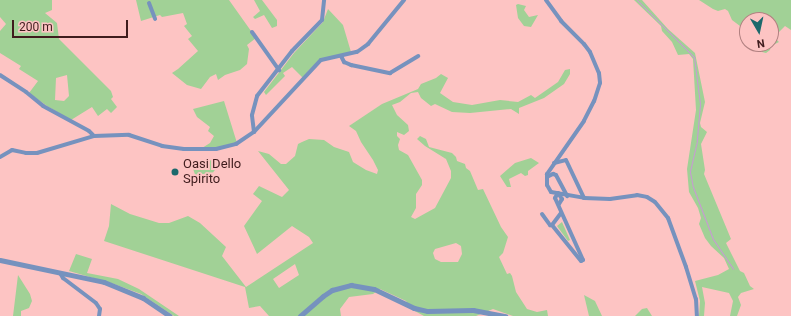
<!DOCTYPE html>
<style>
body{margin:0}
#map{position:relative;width:791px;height:316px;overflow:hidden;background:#fdc4c3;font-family:Roboto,sans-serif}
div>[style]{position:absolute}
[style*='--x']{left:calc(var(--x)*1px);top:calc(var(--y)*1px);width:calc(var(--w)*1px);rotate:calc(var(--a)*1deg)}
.green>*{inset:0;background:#a1d196}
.stream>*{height:1px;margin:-0.5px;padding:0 0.5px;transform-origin:0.5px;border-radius:0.5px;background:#c997d6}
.minor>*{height:4px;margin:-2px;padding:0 2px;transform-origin:2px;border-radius:2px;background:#7692be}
.tertiary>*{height:5px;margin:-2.5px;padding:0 2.5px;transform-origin:2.5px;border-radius:2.5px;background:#7692be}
.dots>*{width:11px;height:11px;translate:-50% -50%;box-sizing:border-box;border:2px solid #fdc4c3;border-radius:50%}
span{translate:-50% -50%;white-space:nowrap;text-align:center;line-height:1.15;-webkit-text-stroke:4px #fdc4c3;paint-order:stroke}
.poi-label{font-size:13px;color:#3f1c1d}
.left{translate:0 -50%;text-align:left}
.north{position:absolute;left:739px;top:12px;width:40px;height:40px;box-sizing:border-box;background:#fdc4c3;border:1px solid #b18181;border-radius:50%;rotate:171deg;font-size:11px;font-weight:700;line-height:16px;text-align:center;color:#3f1c1d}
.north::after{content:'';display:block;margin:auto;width:14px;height:18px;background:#1c696c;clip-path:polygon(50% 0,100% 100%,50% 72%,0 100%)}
.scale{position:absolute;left:12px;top:20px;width:116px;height:18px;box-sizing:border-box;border:2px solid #3f1c1d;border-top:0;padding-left:5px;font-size:12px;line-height:14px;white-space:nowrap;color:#3f1c1d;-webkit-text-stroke:3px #fdc4c3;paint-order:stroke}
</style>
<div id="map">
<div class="green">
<div style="clip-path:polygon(evenodd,0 0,52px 0,52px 10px,45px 13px,57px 23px,59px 39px,111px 91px,113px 97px,111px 99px,117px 107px,111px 113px,107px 109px,98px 116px,92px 107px,71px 120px,47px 106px,29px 93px,38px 81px,19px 69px,21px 66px,0 53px,0 31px,6px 24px,0 17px,0 0,67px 75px,69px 96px,64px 101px,55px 100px,56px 78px,67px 75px)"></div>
<div style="clip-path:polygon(136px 0,229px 0,256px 38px,247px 45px,249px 49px,247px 64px,240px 70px,225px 75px,218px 80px,216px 74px,210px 77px,201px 89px,187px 85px,172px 73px,178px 69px,198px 51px,188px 39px,192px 36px,184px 26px,187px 24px,183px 13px,162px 17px,160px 15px,141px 21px)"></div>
<div style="clip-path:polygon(254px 0,262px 0,277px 20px,277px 26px,272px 28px,264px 15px,255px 19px,253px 17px,260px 11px)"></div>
<div style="clip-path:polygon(634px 0,642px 0,668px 29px,695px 53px,705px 102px,700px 123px,701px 127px,707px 132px,701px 144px,705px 170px,704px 174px,731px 239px,726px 243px,740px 271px,744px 273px,750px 286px,754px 289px,741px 293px,738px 297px,741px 305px,737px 316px,730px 316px,733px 301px,729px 293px,702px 287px,705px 303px,704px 316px,699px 316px,700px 301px,695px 281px,718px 275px,729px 269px,724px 258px,711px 246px,705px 238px,699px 224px,701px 218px,698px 208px,689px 192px,687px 169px,696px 110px,693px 59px,689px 54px,678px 55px,672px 42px,662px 31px,661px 26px)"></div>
<div style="clip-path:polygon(699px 0,791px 0,791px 30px,785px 26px,774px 37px,779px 42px,771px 46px,770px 50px,766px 53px,762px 52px,754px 44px,771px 44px,771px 20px,747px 20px,747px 35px,740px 26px,732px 20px,728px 11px,725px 9px,718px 11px,713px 9px)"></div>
<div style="clip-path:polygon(518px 4px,526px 6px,524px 10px,529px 17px,538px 15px,531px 27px,524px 26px,518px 18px,516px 5px)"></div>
<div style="clip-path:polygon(328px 9px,343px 25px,351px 52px,321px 59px,308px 71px,304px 79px,292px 67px,283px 73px,285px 76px,266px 95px,264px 92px,294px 53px,323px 22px)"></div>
<div style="clip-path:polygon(evenodd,570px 69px,570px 74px,564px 84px,544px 98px,519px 108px,519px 114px,511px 109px,470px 113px,452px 112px,435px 104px,431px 106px,421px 98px,418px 92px,411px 93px,400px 102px,392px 105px,397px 115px,408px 125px,409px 131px,404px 135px,397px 132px,397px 136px,400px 139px,398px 145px,399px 150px,408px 155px,422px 180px,422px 185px,416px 194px,416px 208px,411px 217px,415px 219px,435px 208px,451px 178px,451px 171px,446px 159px,425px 146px,417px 139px,420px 136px,426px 139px,429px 147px,452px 153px,456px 157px,457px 161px,465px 164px,466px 168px,470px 171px,478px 190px,483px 189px,501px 227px,508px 237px,503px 253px,499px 257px,507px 274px,510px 273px,512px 276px,516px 292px,527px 309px,537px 312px,547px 310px,548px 316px,513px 316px,493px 309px,476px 316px,424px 316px,411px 309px,406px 301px,380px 289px,373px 294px,349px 297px,340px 309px,341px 316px,269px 316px,260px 306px,249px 308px,245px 287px,104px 241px,109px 226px,111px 204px,130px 214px,159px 223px,169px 223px,188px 216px,200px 223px,226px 247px,222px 256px,246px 287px,313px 243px,309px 237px,292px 226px,257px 254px,244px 226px,262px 201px,253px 194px,259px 186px,282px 197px,289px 190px,258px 151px,269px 154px,281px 164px,286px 164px,295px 156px,298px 144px,302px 142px,309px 139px,324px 140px,334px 147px,349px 152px,353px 162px,366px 170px,377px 174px,378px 170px,373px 160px,361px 142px,356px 131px,349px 126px,382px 104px,418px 89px,421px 84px,436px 78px,441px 74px,448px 78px,440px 93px,453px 102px,472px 105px,500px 100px,518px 102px,531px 95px,535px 98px,558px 82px,565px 70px,570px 69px,456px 243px,461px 246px,462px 254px,458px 262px,441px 262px,435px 259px,433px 253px,435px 249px,456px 243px,570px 69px,295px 264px,299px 275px,279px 288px,273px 279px,295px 264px)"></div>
<div style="clip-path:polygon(224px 101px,237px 143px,221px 147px,202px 148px,210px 143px,214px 136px,208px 131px,210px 127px,197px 117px,193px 109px)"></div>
<div style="clip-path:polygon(531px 158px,539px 163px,528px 171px,528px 175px,525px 176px,521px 173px,509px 179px,511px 187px,507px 187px,500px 176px,515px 163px)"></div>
<div style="clip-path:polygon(220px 160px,220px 163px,209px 178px,198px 183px,191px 163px,193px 161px)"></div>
<div style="clip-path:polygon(562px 222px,570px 240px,568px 241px,557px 226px)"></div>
<div style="clip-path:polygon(76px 254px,92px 259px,87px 273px,118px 279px,139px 289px,179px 316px,174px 316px,141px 294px,114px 284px,69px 271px)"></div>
<div style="clip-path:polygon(18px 275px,30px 294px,32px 301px,29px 308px,21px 311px,21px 316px,13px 316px)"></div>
<div style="clip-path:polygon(584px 295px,595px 301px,602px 316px,589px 316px)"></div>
<div style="clip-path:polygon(647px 308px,652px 316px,635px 316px,642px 309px)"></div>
</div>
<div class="stream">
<div style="--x:637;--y:0;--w:81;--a:45"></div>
<div style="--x:694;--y:57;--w:47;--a:82.7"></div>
<div style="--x:700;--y:104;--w:37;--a:95"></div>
<div style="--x:697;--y:141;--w:32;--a:103"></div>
<div style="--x:690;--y:172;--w:15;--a:79"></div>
<div style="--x:693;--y:187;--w:56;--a:69"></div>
<div style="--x:713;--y:239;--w:36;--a:56"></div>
</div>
<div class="minor">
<div style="--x:546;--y:0;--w:26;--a:54"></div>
<div style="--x:561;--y:21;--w:33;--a:45"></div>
<div style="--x:584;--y:44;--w:10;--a:53"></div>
<div style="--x:590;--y:52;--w:23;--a:67"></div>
<div style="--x:599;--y:73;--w:10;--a:84"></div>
<div style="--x:600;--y:83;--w:19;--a:108"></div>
<div style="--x:594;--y:101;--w:22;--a:117"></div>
<div style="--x:584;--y:121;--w:65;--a:124.9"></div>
<div style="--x:547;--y:174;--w:11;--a:90"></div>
<div style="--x:547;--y:185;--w:8;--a:60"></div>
<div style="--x:551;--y:192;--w:34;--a:10"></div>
<div style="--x:584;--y:198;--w:26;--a:2"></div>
<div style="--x:610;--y:199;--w:27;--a:-8"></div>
<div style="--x:637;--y:195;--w:10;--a:11"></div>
<div style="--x:647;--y:197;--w:9;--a:32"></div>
<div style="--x:655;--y:202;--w:21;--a:51"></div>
<div style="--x:668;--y:218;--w:52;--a:69.8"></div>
<div style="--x:686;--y:267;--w:34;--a:73"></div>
<div style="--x:696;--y:299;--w:17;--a:87"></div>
<div style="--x:149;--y:3;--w:17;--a:69"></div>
<div style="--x:252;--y:32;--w:47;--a:54.6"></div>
<div style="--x:341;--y:56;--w:7;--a:63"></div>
<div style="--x:344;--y:62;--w:8;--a:23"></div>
<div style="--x:351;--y:65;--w:40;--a:12"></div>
<div style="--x:390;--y:73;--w:33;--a:-31"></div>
<div style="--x:0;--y:75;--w:31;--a:33"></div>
<div style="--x:26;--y:92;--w:22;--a:39"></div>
<div style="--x:43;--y:106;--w:52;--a:28.5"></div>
<div style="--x:89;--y:131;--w:7;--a:45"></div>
<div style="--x:254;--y:132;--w:17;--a:-97"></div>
<div style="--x:252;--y:115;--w:20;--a:-75"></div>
<div style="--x:257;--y:96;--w:57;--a:-52.1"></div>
<div style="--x:292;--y:51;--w:43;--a:-45.9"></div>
<div style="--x:322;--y:20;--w:20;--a:-84"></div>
<div style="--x:0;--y:157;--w:14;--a:-30"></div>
<div style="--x:12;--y:150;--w:14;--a:12"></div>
<div style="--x:26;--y:153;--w:11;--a:0"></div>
<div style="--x:37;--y:153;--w:59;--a:-16.6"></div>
<div style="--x:94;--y:136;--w:35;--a:-2"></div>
<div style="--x:129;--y:135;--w:35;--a:18"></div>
<div style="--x:162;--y:146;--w:22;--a:8"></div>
<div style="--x:184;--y:149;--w:32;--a:0"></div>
<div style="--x:216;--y:149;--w:21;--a:-14"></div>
<div style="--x:236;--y:144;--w:22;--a:-34"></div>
<div style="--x:254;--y:132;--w:98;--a:-47.1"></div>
<div style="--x:321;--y:60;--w:37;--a:-13"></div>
<div style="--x:357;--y:52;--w:14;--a:-36"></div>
<div style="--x:368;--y:44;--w:57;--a:-50.7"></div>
<div style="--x:554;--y:163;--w:12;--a:-14"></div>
<div style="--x:566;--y:160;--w:42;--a:64.7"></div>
<div style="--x:547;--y:177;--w:7;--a:-27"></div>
<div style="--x:553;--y:174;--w:3;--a:18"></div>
<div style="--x:556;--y:175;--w:24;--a:62"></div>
<div style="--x:559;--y:204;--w:6;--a:-59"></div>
<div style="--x:562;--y:199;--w:7;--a:-124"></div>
<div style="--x:558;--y:193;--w:6;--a:121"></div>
<div style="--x:555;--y:198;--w:68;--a:65.7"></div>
<div style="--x:583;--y:260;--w:2;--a:153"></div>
<div style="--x:581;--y:261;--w:46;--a:-128.9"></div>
<div style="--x:552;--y:225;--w:15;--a:-53"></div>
<div style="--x:542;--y:214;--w:14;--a:54"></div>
<div style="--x:550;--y:225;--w:2;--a:0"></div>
<div style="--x:60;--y:273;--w:6;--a:59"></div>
<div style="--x:63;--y:278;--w:41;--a:37.1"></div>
<div style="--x:96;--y:303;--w:7;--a:56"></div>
<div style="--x:100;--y:309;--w:7;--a:98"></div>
</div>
<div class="tertiary">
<div style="--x:0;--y:260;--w:106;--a:11.9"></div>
<div style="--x:104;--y:282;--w:42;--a:22.3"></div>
<div style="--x:143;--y:298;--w:32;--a:34"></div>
<div style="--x:300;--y:316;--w:30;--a:-41"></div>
<div style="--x:323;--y:296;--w:11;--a:-34"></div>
<div style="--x:332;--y:290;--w:20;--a:-15"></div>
<div style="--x:351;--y:285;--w:23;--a:10"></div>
<div style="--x:374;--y:289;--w:44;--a:25.4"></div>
<div style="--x:414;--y:308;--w:13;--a:13"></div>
<div style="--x:427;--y:311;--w:46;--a:-1.2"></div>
<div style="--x:473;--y:310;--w:33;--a:11"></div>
</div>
<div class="dots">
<div style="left:175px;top:172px;background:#1c696c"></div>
</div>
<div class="poi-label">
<span class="left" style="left:183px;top:172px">Oasi Dello<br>Spirito</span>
</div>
<div class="north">N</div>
<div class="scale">200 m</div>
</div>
